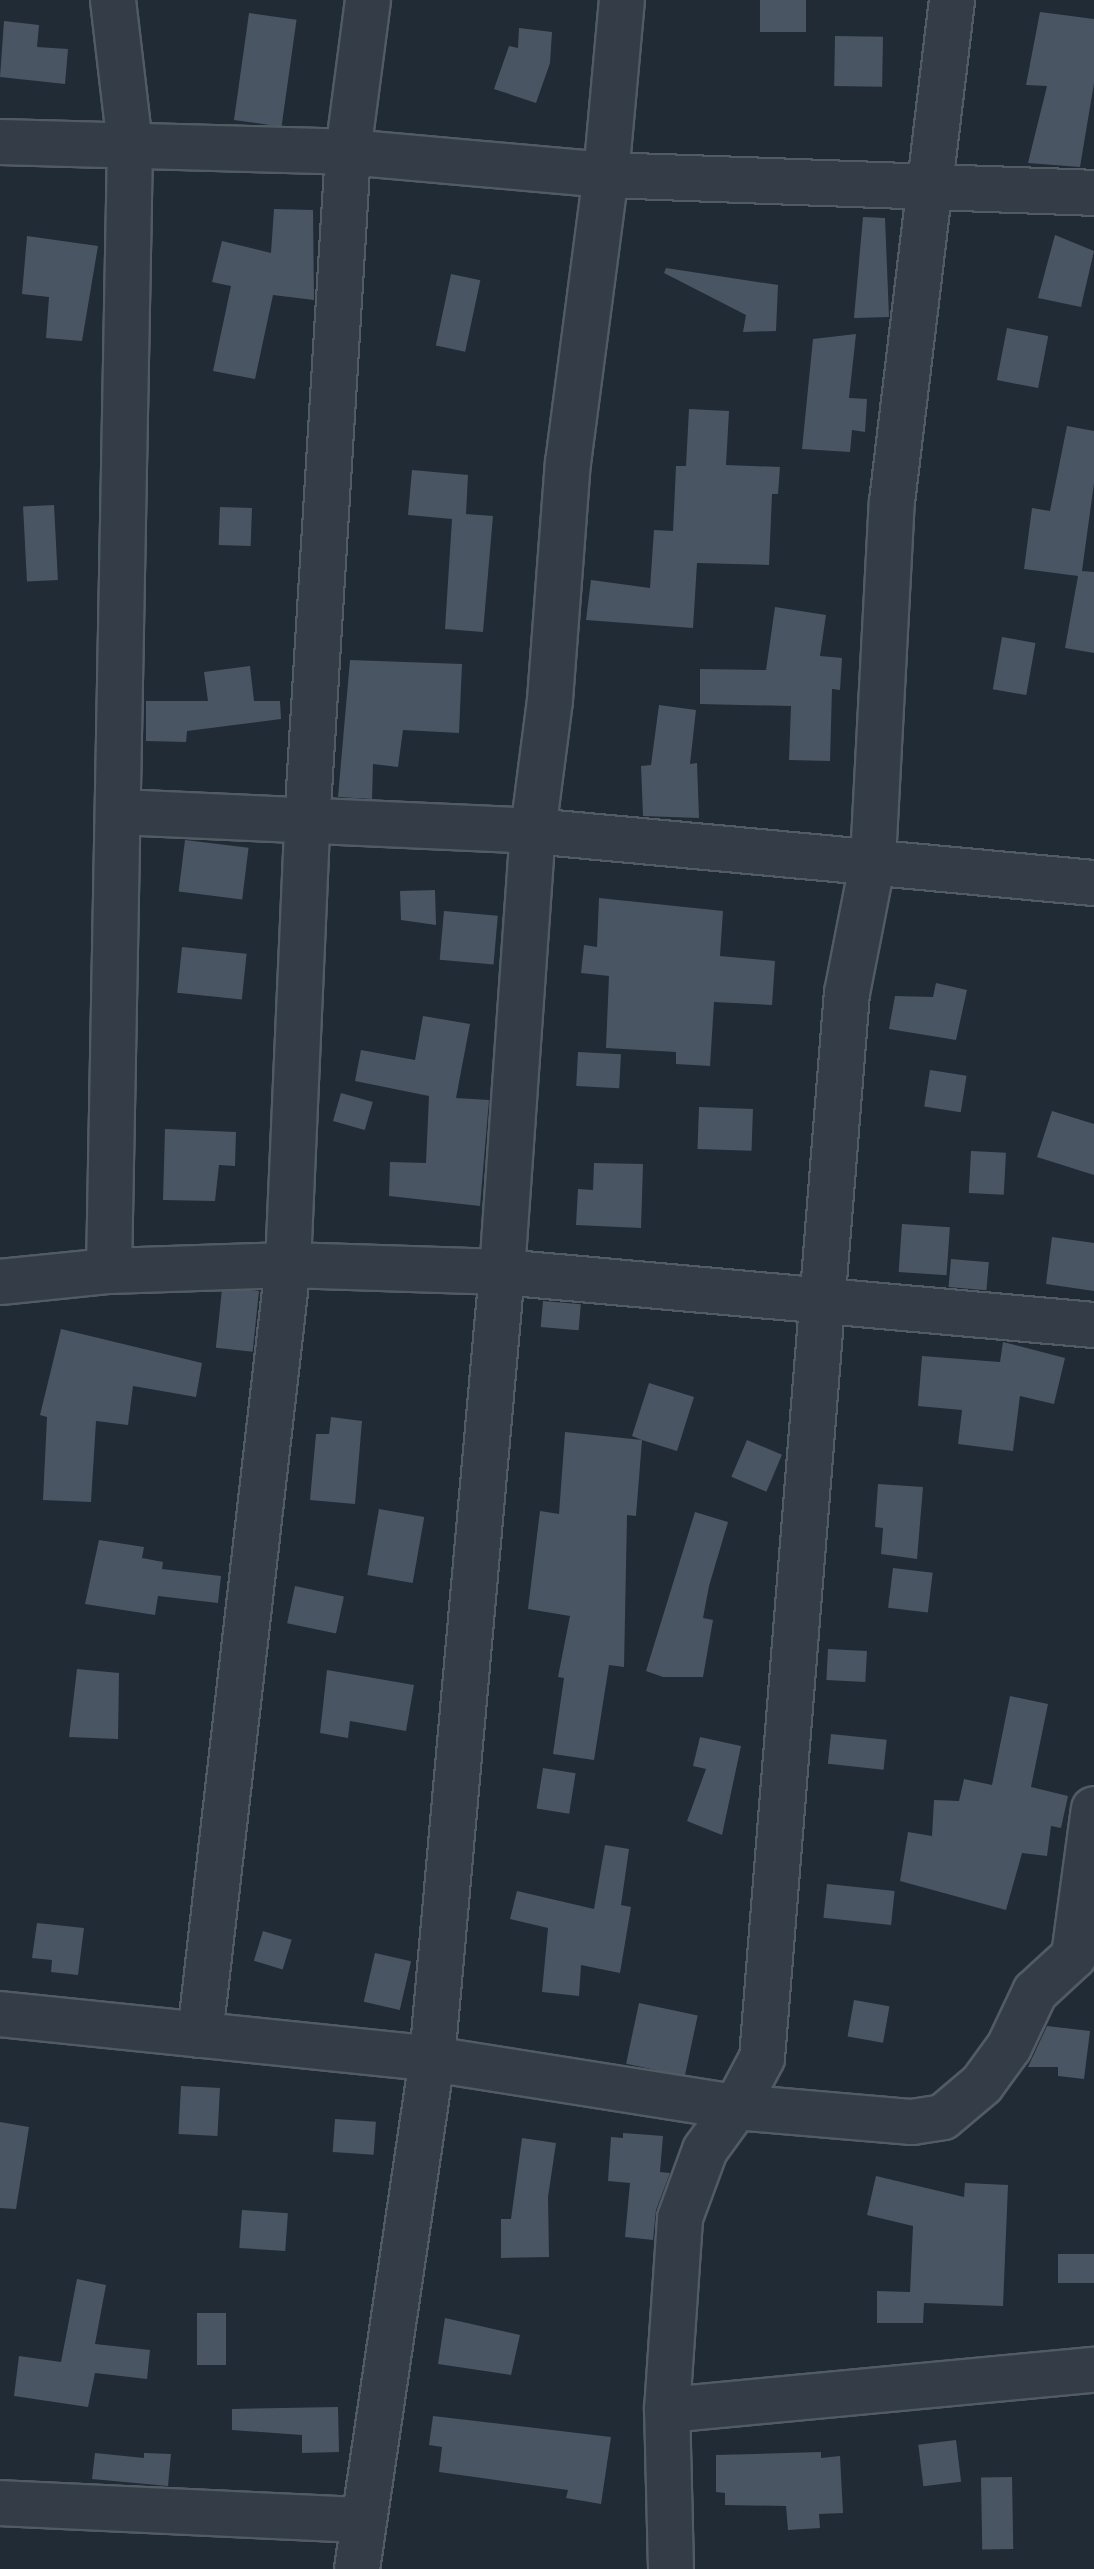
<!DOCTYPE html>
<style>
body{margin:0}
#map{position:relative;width:1094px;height:2569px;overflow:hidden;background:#212b36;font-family:"Roboto Condensed",sans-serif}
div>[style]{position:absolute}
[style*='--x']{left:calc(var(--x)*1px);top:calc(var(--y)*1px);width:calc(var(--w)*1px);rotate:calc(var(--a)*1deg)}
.building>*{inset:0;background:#495562;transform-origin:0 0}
.roads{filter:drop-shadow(2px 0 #515b64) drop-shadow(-2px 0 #515b64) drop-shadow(0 2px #515b64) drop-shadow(0 -2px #515b64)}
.minor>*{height:44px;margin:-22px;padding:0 22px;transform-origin:22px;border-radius:22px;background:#343d47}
span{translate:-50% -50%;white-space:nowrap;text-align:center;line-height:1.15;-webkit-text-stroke:7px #1a222b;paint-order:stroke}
</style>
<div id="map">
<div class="building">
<div style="left:760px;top:0;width:46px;height:32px"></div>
<div style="clip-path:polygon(1040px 12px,1094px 19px,1094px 83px,1080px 167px,1028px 163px,1047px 86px,1026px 85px)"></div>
<div style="left:249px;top:13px;width:48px;height:108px;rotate:8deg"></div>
<div style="clip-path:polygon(4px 21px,39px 25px,37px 47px,68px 49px,65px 84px,0 77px)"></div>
<div style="clip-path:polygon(519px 28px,552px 32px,550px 63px,536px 103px,494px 89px,509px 46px,518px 48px)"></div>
<div style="left:835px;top:36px;width:48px;height:50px;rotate:1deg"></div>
<div style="clip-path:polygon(274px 209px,313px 210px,314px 300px,273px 295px,255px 379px,213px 371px,231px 286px,212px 282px,222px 241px,271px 253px)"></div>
<div style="clip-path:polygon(863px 217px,885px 218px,889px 317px,854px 318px)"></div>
<div style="clip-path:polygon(1055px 235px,1094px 251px,1081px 307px,1038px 298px)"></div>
<div style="clip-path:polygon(27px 236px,98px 246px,82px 341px,46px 338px,49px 297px,22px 294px)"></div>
<div style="clip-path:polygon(666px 268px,778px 285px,776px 331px,743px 332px,746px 315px,664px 273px)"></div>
<div style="left:451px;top:274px;width:30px;height:73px;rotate:12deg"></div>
<div style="left:1007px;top:328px;width:42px;height:53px;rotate:11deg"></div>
<div style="clip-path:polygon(856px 334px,849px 398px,867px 399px,865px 432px,852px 430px,850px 452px,802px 449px,813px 339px)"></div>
<div style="clip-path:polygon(689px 409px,729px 411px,726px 465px,780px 467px,778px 494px,772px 494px,769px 565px,697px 563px,693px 628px,586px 620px,591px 580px,650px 588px,654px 530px,673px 531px,676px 466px,686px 466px)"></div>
<div style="clip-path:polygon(1067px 426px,1094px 431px,1094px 483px,1082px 571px,1094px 572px,1094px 653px,1065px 648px,1078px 576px,1024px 569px,1032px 508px,1050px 511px)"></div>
<div style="clip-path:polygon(412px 470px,468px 475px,466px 514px,493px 516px,483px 632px,445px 629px,452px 519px,408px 515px)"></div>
<div style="left:54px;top:505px;width:75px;height:31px;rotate:87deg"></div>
<div style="left:220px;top:507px;width:32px;height:38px;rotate:2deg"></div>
<div style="clip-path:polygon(775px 607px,826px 615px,820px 656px,842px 658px,840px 690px,832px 689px,830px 761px,789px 760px,791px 706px,700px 704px,700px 669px,766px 670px)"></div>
<div style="left:1002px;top:637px;width:34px;height:53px;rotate:10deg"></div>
<div style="clip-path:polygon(350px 660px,462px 664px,459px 733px,403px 730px,398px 767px,373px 764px,372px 799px,338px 797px)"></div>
<div style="clip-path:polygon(250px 666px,254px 701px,280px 701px,281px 719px,187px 731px,186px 742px,146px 741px,146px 701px,208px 701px,204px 672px)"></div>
<div style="clip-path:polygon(659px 705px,696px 710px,690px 764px,697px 763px,699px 818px,643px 816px,641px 766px,651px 765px)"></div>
<div style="left:185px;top:840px;width:64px;height:52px;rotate:7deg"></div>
<div style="clip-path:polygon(435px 890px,436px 925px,401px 920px,400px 891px)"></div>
<div style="clip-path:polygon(599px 898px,723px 911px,720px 956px,775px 961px,772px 1005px,714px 1002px,710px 1066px,676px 1064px,676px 1052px,606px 1048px,609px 976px,581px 973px,584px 945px,597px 947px)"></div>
<div style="left:444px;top:911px;width:54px;height:49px;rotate:5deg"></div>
<div style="left:182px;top:947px;width:65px;height:46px;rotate:6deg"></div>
<div style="clip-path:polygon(936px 983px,967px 990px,956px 1040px,889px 1029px,895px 996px,933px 997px)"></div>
<div style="clip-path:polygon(423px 1016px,470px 1024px,456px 1098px,489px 1100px,480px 1206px,389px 1196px,390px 1162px,426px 1163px,429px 1096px,355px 1081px,361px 1050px,415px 1060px)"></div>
<div style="left:578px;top:1052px;width:43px;height:34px;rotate:3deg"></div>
<div style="left:930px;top:1070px;width:37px;height:37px;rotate:9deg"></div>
<div style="left:341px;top:1093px;width:33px;height:29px;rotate:16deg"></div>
<div style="left:699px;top:1107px;width:54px;height:42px;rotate:2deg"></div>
<div style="clip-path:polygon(1052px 1111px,1094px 1124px,1094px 1175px,1037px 1157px)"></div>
<div style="clip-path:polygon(165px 1129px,236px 1132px,235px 1166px,219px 1165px,215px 1201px,163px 1200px)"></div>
<div style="left:971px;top:1151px;width:35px;height:42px;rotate:3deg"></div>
<div style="clip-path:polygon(594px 1163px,643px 1164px,641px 1228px,576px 1225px,578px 1189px,593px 1190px)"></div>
<div style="left:902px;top:1224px;width:48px;height:48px;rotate:4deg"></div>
<div style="clip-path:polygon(1052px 1237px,1094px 1243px,1094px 1291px,1046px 1284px)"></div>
<div style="left:951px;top:1259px;width:38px;height:28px;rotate:5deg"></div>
<div style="left:259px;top:1291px;width:61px;height:37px;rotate:96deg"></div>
<div style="left:543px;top:1301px;width:38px;height:26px;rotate:5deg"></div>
<div style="clip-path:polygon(61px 1329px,202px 1363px,196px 1397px,133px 1386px,128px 1425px,96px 1421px,91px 1502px,43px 1500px,47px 1417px,40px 1415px)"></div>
<div style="clip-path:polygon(1003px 1342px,1065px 1358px,1054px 1404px,1020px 1396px,1013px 1451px,958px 1444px,962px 1410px,918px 1406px,922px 1356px,1000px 1362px)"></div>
<div style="clip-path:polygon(649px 1383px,694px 1397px,677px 1451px,642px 1440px,636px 1516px,627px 1515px,624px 1667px,609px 1665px,594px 1760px,553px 1754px,564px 1678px,558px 1677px,570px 1616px,528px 1609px,540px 1511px,559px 1514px,565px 1432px,642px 1440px,632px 1436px)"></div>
<div style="clip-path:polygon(331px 1417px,362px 1421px,355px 1504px,310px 1500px,316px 1434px,329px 1434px)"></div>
<div style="left:747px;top:1440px;width:38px;height:40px;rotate:23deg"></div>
<div style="clip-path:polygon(878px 1484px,923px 1487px,917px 1559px,881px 1554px,883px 1528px,875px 1527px)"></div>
<div style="left:379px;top:1509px;width:46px;height:67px;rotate:10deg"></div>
<div style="clip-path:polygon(695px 1512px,728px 1522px,709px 1586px,703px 1618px,713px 1620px,703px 1677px,663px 1677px,646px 1671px)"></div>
<div style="clip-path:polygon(99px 1540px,144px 1547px,142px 1558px,163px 1562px,162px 1569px,221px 1576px,218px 1603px,158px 1596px,155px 1615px,85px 1604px)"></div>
<div style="left:893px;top:1568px;width:40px;height:40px;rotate:7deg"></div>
<div style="left:295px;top:1586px;width:50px;height:38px;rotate:12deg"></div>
<div style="left:828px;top:1649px;width:39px;height:31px;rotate:3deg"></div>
<div style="clip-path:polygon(77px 1669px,119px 1673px,118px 1739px,69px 1737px)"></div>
<div style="clip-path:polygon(327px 1670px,414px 1685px,406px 1731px,350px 1721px,348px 1738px,320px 1733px)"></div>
<div style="clip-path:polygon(1010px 1696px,1048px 1704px,1031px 1787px,1068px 1796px,1061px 1828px,1051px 1826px,1047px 1856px,1022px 1853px,1006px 1910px,900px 1881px,908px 1832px,932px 1836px,934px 1800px,959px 1801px,964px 1779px,992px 1785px)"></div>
<div style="left:831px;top:1734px;width:56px;height:30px;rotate:6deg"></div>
<div style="clip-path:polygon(700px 1737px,741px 1746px,722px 1835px,687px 1821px,706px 1769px,693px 1766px)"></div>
<div style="left:543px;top:1768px;width:33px;height:41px;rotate:9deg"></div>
<div style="clip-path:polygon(605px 1845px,629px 1849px,621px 1905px,631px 1907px,620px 1973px,581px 1965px,579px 1996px,542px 1992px,548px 1928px,510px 1919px,517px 1891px,594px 1909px)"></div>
<div style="left:827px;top:1884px;width:68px;height:34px;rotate:6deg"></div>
<div style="clip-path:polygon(37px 1923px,84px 1928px,78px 1975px,51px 1972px,52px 1960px,32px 1958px)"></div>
<div style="left:263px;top:1931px;width:30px;height:31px;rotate:17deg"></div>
<div style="left:375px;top:1953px;width:37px;height:50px;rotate:13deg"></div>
<div style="left:854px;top:2000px;width:36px;height:37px;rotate:10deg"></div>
<div style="left:639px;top:2003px;width:60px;height:62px;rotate:12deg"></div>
<div style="clip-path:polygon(1047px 2026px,1090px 2031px,1084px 2079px,1058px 2076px,1058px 2067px,1028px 2067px)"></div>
<div style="left:181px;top:2086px;width:39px;height:48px;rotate:3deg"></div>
<div style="left:335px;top:2119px;width:41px;height:33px;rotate:4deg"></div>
<div style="clip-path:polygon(0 2122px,29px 2127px,16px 2209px,0 2208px)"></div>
<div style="clip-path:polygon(623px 2133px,663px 2136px,660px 2172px,670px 2173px,656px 2210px,653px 2240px,625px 2237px,630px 2183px,608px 2181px,611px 2137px,623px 2138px)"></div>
<div style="clip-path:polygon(522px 2138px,556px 2143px,548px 2197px,549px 2257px,501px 2258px,501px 2219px,511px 2219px)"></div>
<div style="clip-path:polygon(876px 2176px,964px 2197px,965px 2183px,1008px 2185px,1003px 2306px,924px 2303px,923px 2323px,877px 2323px,877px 2291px,910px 2292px,913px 2226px,867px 2215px)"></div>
<div style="left:242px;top:2210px;width:46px;height:38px;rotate:4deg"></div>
<div style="left:1094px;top:2254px;width:29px;height:36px;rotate:90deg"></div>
<div style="clip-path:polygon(77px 2279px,106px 2285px,95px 2344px,150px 2350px,147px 2379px,95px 2373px,88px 2407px,14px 2396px,19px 2356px,61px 2362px)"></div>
<div style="left:197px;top:2313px;width:29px;height:52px"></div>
<div style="clip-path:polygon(445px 2318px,520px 2335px,511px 2375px,438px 2364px)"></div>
<div style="clip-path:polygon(338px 2407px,339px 2452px,302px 2453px,302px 2435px,232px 2430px,232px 2409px)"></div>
<div style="clip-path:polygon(433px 2416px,611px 2437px,601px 2504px,566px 2498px,568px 2490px,439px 2472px,442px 2447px,429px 2445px)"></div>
<div style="left:956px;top:2440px;width:42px;height:38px;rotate:83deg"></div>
<div style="clip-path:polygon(821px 2452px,821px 2458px,840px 2456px,843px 2513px,819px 2514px,820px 2528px,788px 2530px,786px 2506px,725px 2505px,725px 2493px,716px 2492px,716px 2455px)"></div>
<div style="clip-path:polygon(95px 2453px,144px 2458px,144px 2453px,171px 2454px,168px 2486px,92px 2479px)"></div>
<div style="left:1012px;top:2477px;width:72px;height:31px;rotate:89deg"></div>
</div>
<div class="roads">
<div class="minor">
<div style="--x:0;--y:142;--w:348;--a:1.6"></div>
<div style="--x:348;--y:152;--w:259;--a:5.1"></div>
<div style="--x:606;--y:175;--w:488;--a:2.1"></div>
<div style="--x:119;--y:812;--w:414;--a:2.6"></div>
<div style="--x:533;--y:831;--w:563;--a:5.3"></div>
<div style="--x:109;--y:1271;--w:1126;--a:-88.93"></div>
<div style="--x:130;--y:145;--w:146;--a:-96.7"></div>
<div style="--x:0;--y:1282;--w:110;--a:-5.8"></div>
<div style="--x:109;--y:1271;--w:179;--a:-1.9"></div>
<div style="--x:288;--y:1265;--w:214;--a:1.9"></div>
<div style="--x:502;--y:1272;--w:594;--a:5.12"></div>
<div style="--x:0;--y:2014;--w:434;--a:5.9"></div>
<div style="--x:432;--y:2059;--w:308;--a:9"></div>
<div style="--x:736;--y:2107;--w:177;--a:4.9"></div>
<div style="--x:912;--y:2122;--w:31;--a:-9"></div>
<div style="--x:943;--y:2117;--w:51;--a:-40.2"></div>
<div style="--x:982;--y:2084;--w:46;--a:-53.9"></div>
<div style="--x:1009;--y:2047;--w:61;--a:-64.7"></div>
<div style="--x:1035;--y:1992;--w:53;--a:-42.7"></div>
<div style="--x:1074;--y:1956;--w:148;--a:-82.3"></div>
<div style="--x:200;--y:2035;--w:775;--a:-83.48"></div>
<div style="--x:288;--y:1265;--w:442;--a:-87.5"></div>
<div style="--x:307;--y:823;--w:672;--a:-86.5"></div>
<div style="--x:348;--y:152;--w:153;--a:-82.5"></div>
<div style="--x:667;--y:2410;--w:429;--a:-5.4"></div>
<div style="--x:0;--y:2503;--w:364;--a:2.7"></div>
<div style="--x:357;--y:2569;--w:515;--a:-81.63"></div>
<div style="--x:432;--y:2059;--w:790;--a:-84.92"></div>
<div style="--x:502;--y:1272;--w:442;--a:-86"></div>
<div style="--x:533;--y:831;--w:132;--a:-82.6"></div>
<div style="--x:550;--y:700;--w:238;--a:-85.7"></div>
<div style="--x:568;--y:463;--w:290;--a:-82.5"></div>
<div style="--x:606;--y:175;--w:176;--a:-84.8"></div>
<div style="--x:671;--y:2569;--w:159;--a:-91.4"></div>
<div style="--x:667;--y:2410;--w:192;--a:-86.1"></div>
<div style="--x:680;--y:2218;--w:72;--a:-69.8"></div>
<div style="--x:705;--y:2150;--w:53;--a:-54.2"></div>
<div style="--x:736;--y:2107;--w:55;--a:-62"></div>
<div style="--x:762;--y:2058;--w:1068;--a:-85.44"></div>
<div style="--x:847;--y:993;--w:136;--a:-78.9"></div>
<div style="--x:873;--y:860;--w:359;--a:-87"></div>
<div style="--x:892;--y:502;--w:506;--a:-83.18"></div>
</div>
</div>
</div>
